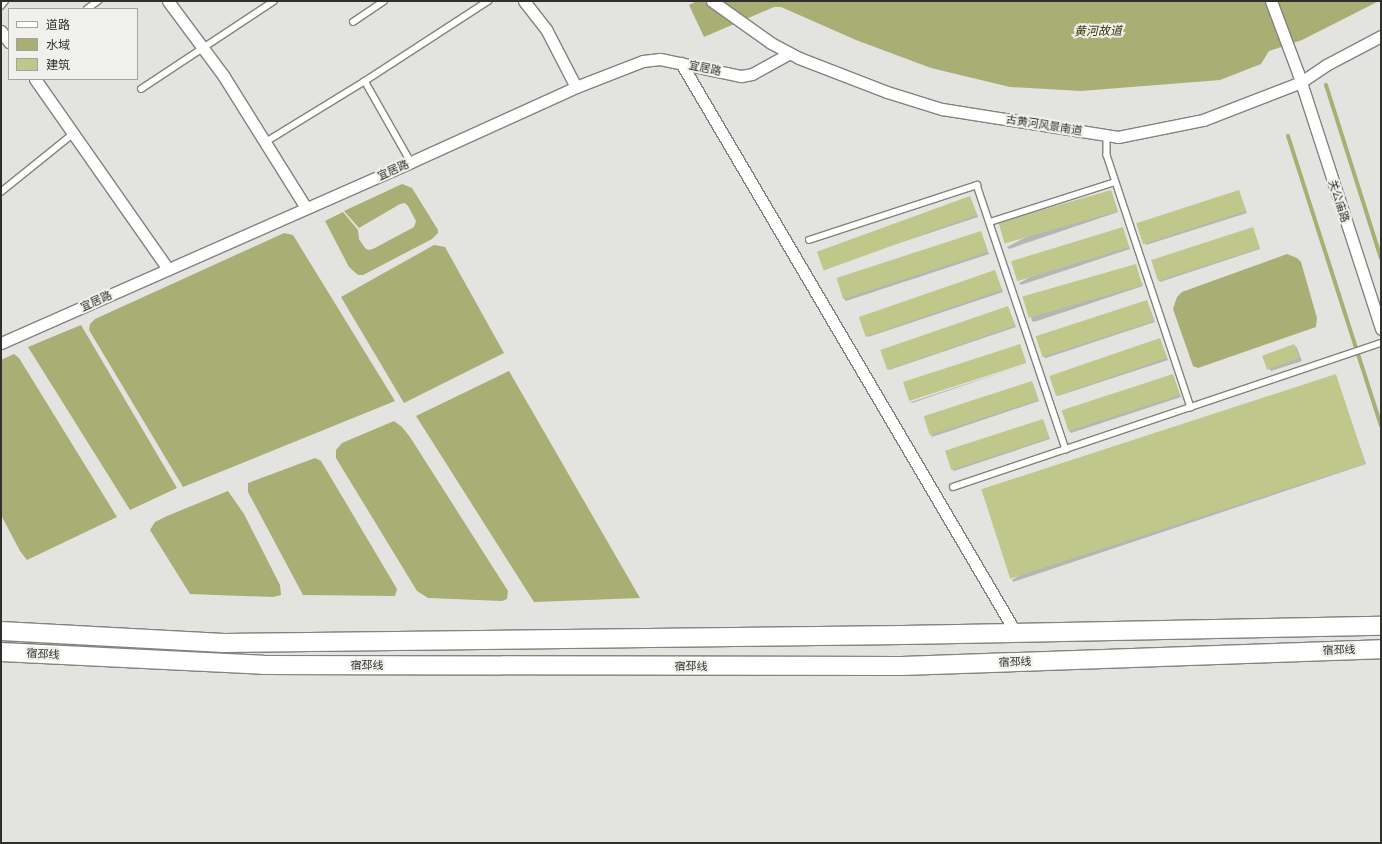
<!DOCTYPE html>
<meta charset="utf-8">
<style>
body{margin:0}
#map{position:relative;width:1382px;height:844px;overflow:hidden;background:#e3e4e0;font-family:"DM Sans","Noto Sans SC",sans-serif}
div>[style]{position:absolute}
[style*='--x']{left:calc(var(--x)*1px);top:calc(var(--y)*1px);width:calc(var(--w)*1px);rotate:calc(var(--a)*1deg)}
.water>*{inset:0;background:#a8ae74}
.shadow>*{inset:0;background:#0003}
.stream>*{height:4px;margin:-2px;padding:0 2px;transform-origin:2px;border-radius:2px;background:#a8ae74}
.building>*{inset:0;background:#c0c78b;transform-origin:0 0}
.roads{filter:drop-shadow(1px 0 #82837f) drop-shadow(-1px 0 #82837f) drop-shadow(0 1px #82837f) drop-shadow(0 -1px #82837f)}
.lane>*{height:5.5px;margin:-2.75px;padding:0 2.75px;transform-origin:2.75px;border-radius:2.75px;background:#fff}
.street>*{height:11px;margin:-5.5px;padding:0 5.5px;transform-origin:5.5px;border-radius:5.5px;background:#fff}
.primary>*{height:18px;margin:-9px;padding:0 9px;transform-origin:9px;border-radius:9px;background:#fff}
span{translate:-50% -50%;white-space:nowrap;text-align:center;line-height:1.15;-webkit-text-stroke:4px #f0f1ed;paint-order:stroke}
.street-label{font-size:11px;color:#2f2f2d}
.water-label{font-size:12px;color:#323505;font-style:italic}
.frame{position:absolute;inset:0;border:2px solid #2f2f2d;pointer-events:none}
.legend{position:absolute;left:8px;top:8px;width:130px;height:72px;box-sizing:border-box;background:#f0f1ed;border:1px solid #a3a3a0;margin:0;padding:5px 7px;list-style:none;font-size:12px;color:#2f2f2d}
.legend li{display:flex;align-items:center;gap:8px;height:20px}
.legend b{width:20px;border:1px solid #a3a3a0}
</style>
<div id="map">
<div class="water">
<div style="clip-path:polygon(697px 1px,1379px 1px,1302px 40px,1269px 51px,1261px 64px,1220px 80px,1081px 91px,1010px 87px,931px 68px,856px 40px,781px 7px,774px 7px,704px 37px,689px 5px)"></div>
<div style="clip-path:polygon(402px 184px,412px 188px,438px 230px,438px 233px,432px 239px,363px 275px,358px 275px,349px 267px,325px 221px,343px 212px,358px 230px,359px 239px,365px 248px,368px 250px,373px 249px,414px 227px,416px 221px,408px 206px,405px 203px,400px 204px,359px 228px,344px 211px)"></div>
<div style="clip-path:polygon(284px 233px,293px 235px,395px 401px,183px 487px,89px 330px,90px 324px,95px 319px)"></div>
<div style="clip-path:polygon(434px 245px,445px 247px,504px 353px,404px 403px,341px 297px)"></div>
<div style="clip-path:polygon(1287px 254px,1297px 258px,1301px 262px,1317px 318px,1316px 327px,1198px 368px,1193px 366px,1173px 309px,1177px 297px,1182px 292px)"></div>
<div style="clip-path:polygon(81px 325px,177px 488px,130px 510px,28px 347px)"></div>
<div style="clip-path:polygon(14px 354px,19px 358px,117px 517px,27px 560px,20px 551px,1px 515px,1px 360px)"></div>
<div style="clip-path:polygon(509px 371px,640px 598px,534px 602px,416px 416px)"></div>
<div style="clip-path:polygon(394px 421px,402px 427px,410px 437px,508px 591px,507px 599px,502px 601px,428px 598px,417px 591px,336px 458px,336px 450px,342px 443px)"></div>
<div style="clip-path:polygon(315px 458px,321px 461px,397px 589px,395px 596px,303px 595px,248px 492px,248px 483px)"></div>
<div style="clip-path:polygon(228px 491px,244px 514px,280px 585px,281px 595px,273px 597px,190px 594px,150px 530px,155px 522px,167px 516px)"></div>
</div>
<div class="shadow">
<div style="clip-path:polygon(1239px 191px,1247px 213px,1146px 245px,1145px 244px)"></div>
<div style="clip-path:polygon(1112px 193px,1118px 212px,1009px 249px,1007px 247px)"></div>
<div style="clip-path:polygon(970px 197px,978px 217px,824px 268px,823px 267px)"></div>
<div style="clip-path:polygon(1122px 228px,1130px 249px,1021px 285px,1019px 283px)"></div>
<div style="clip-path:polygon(1253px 228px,1260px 249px,1160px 282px,1159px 280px)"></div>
<div style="clip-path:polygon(981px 232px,989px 254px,846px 301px,845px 300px,838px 280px)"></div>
<div style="clip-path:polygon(1135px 265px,1143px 286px,1034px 322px,1032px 321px,1026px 301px)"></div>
<div style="clip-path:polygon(995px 271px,1003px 292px,868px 337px,866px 335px)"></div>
<div style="clip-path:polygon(1147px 301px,1155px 322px,1046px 358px,1044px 357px,1038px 337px)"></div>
<div style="clip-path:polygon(1008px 307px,1016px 327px,889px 370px,887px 368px)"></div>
<div style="clip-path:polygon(1160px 339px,1168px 360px,1058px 396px,1057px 395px)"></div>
<div style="clip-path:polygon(1020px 345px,1026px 362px,910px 400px)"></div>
<div style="clip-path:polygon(1294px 345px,1297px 348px,1302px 361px,1271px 371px,1268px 368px)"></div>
<div style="clip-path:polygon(1027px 364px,912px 403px,911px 402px)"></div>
<div style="clip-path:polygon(1173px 376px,1181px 397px,1071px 433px,1069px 431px)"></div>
<div style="clip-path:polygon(1336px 376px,1366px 464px,1013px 582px,1012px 580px)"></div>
<div style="clip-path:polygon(1033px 384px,1039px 401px,932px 437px,931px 435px)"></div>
<div style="clip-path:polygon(1043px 420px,1050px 439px,954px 471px,952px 469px)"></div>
</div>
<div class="stream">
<div style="--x:1326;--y:85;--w:182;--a:72.4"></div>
<div style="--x:1288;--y:136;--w:304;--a:72.2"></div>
</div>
<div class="building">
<div style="left:1111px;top:190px;width:22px;height:117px;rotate:74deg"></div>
<div style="left:1239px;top:190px;width:22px;height:108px;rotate:72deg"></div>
<div style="left:970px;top:196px;width:20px;height:163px;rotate:70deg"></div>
<div style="left:1123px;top:227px;width:21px;height:117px;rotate:73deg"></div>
<div style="left:1253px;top:227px;width:22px;height:107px;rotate:72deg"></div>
<div style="left:981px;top:231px;width:22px;height:152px;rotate:72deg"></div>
<div style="left:1136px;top:264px;width:22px;height:118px;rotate:74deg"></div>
<div style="left:995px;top:270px;width:21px;height:144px;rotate:71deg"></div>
<div style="left:1147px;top:300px;width:22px;height:117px;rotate:72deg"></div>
<div style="left:1008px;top:306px;width:21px;height:135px;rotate:71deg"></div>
<div style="left:1160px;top:338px;width:21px;height:117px;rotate:71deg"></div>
<div style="left:1020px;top:344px;width:20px;height:123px;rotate:72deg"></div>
<div style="left:1294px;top:344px;width:15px;height:34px;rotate:70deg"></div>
<div style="left:1173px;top:374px;width:22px;height:117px;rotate:72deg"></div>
<div style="left:1336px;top:374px;width:94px;height:373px;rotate:72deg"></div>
<div style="left:1032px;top:381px;width:20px;height:114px;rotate:72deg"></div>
<div style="left:1043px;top:419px;width:20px;height:103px;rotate:72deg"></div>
</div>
<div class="roads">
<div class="lane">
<div style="--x:1;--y:6;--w:6;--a:-51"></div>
<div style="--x:87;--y:9;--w:14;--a:-36"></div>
<div style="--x:353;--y:22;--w:37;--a:-34"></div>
<div style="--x:365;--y:81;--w:93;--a:60.4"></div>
<div style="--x:141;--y:89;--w:159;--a:-33.5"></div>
<div style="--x:1107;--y:135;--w:20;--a:90"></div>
<div style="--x:1107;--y:155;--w:266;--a:71.6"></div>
<div style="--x:264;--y:143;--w:119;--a:-31.5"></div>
<div style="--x:365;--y:81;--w:147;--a:-33"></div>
<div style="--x:1;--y:192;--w:92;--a:-38.9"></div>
<div style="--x:990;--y:222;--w:131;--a:-17.7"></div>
<div style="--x:809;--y:240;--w:177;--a:-18.1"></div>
<div style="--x:977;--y:185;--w:279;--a:71.4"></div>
<div style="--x:953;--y:487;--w:452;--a:-18.6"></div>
</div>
<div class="street">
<div style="--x:168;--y:1;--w:92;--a:53.4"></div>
<div style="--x:223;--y:75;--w:157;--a:58"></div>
<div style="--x:524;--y:1;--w:36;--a:52"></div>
<div style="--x:546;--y:29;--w:65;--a:62.7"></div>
<div style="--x:712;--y:1;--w:72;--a:35.4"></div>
<div style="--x:771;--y:43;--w:32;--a:28"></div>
<div style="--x:799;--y:58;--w:94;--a:21.1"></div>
<div style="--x:887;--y:92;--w:58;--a:17.2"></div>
<div style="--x:942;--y:109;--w:178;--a:9"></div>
<div style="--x:1118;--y:137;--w:87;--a:-11.3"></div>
<div style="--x:1203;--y:120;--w:105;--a:-21.2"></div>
<div style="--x:1301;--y:82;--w:30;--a:-34"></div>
<div style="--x:1326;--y:65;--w:62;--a:-27.8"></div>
<div style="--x:1271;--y:1;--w:77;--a:69.4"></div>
<div style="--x:1298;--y:73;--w:269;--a:72"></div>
<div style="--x:1;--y:31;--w:14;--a:54"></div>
<div style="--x:681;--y:63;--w:661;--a:59.56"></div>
<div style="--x:35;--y:79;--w:232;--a:55"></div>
<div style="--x:1;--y:343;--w:448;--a:-23.8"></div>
<div style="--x:411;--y:162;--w:181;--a:-24.4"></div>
<div style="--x:576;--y:87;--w:72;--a:-21.2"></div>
<div style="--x:643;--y:61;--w:17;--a:-7"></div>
<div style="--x:660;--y:59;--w:83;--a:11.9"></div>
<div style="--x:741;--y:76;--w:11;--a:-10"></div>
<div style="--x:752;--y:74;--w:43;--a:-28.9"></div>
</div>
<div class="primary">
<div style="--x:1;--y:631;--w:223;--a:3.1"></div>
<div style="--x:224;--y:643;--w:679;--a:-0.68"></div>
<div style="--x:903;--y:635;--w:478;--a:-1.1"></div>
<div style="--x:1;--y:652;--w:262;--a:2.8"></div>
<div style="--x:263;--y:665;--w:639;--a:0.09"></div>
<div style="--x:902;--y:666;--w:479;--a:-2"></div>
</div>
</div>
<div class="street-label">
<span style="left:705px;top:68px;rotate:12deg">宜居路</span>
<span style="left:1044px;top:125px;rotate:9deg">古黄河风景南道</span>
<span style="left:393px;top:170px;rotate:-24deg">宜居路</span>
<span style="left:1339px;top:201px;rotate:72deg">关公庙路</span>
<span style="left:96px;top:301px;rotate:-24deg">宜居路</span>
<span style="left:1339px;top:650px;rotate:-2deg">宿邳线</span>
<span style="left:43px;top:654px;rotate:3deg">宿邳线</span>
<span style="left:1015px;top:662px;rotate:-2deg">宿邳线</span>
<span style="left:367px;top:665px">宿邳线</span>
<span style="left:691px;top:666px">宿邳线</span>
</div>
<div class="water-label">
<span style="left:1098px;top:32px;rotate:-1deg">黄河故道</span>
</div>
<div class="frame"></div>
<ul class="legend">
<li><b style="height:5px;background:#fff"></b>道路</li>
<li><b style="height:11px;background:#a8ae74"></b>水域</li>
<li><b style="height:11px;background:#c0c78b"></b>建筑</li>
</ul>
</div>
